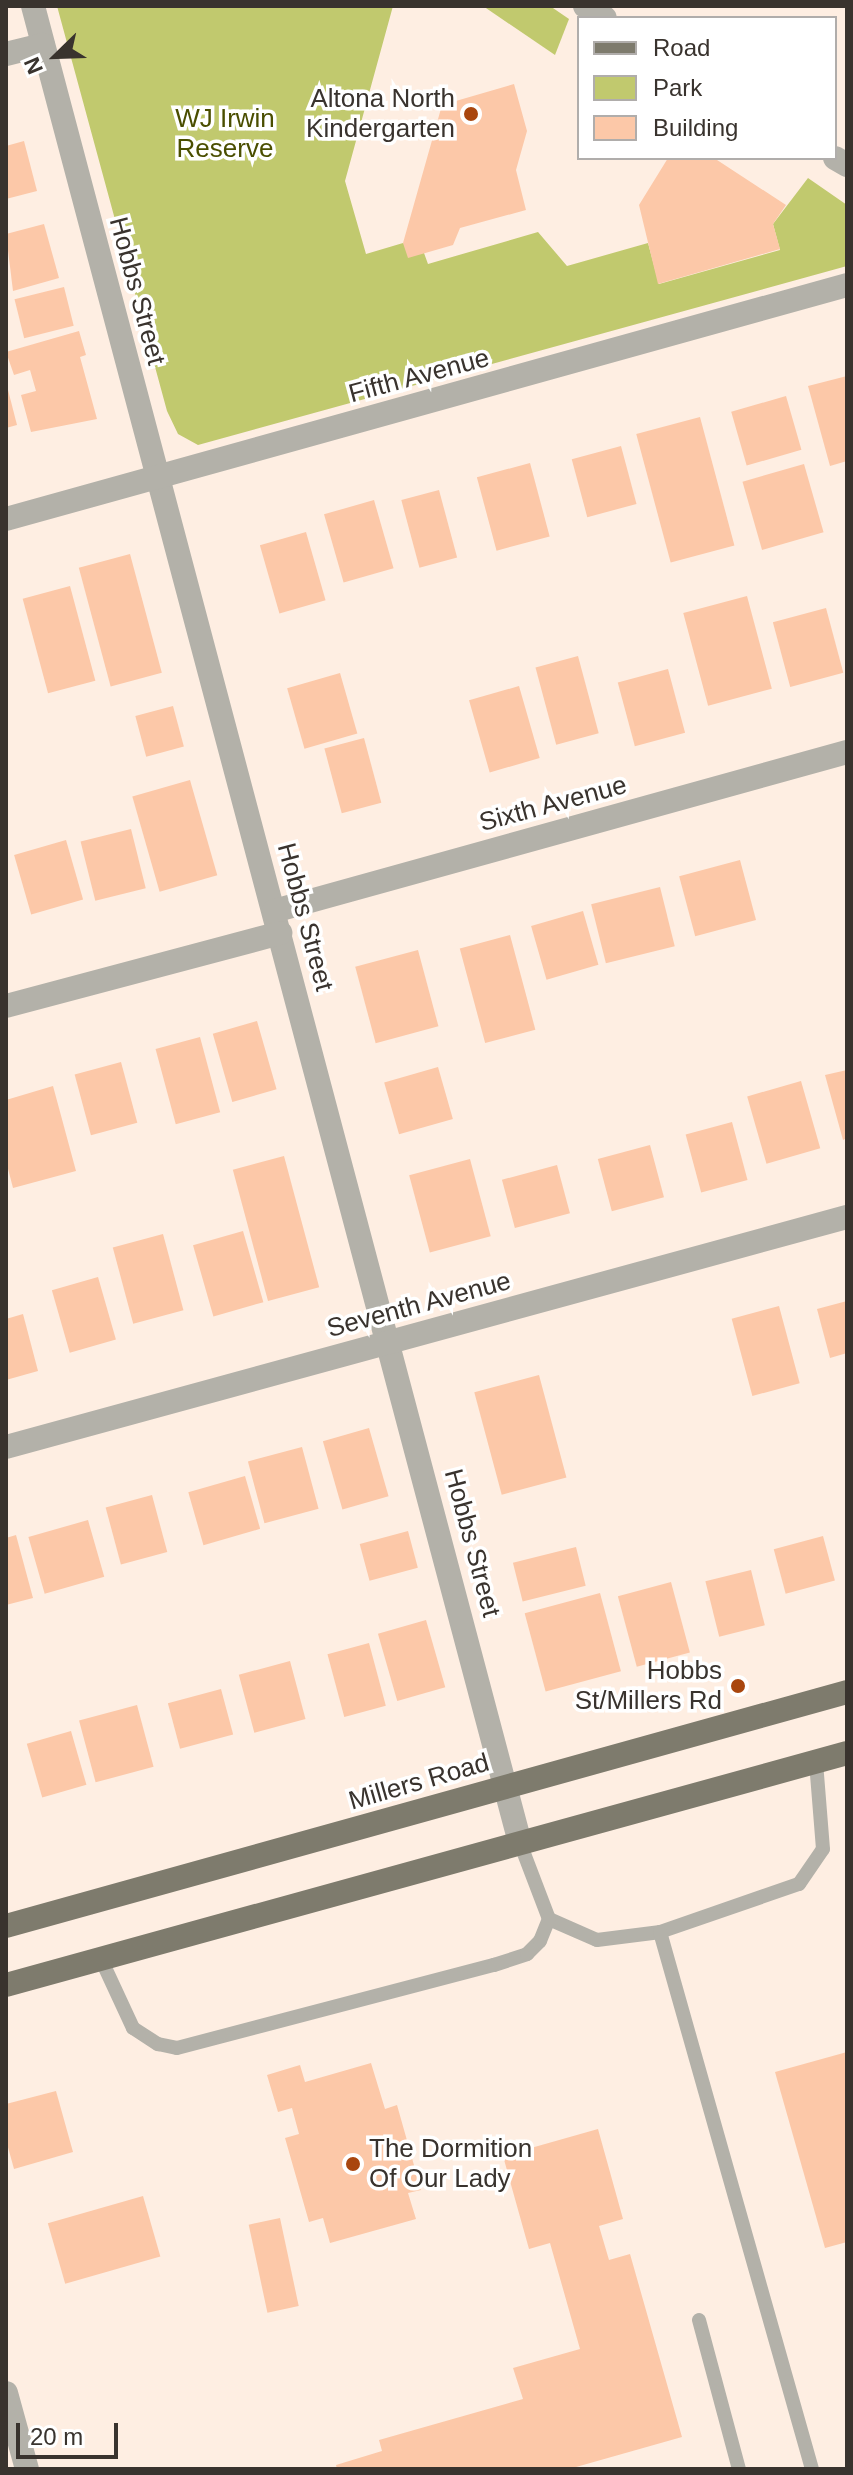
<!DOCTYPE html>
<style>
body{margin:0}
#map{position:relative;width:853px;height:2475px;overflow:hidden;background:#feeee2;font-family:Arial,sans-serif}
div>[style]{position:absolute}
[style*='--x']{left:calc(var(--x)*1px);top:calc(var(--y)*1px);width:calc(var(--w)*1px);rotate:calc(var(--a)*1deg)}
.green>*{inset:0;background:#c1c96e}
.building>*{inset:0;background:#fcc8a8;transform-origin:0 0}
.lane>*{height:14px;margin:-7px;padding:0 7px;transform-origin:7px;border-radius:7px;background:#b3b1a9}
.street>*{height:24px;margin:-12px;padding:0 12px;transform-origin:12px;border-radius:12px;background:#b3b1a9}
.primary>*{height:24px;margin:-12px;padding:0 12px;transform-origin:12px;border-radius:12px;background:#7e7b6d}
.dots>*{width:22px;height:22px;translate:-50% -50%;box-sizing:border-box;border:4px solid #fff;border-radius:50%}
span{translate:-50% -50%;white-space:nowrap;text-align:center;line-height:1.15;-webkit-text-stroke:7px #fff;paint-order:stroke}
.poi-label{font-size:26px;color:#39332e}
.right{translate:-100% -50%;text-align:right}
.left{translate:0 -50%;text-align:left}
.park-label{font-size:26px;color:#4a4e00}
.street-label{font-size:26px;color:#39332e}
.frame{position:absolute;inset:0;border:8px solid #39332e;pointer-events:none}
.legend{position:absolute;left:577px;top:16px;width:260px;height:144px;box-sizing:border-box;background:#fff;border:2px solid #b0adab;margin:0;padding:10px 14px;list-style:none;font-size:24px;color:#39332e}
.legend li{display:flex;align-items:center;gap:16px;height:40px}
.legend b{width:40px;border:2px solid #b0adab}
.north{position:absolute;left:16px;top:16px;width:80px;height:80px;-webkit-text-stroke:6px #fff;paint-order:stroke;rotate:247deg;font-size:22px;font-weight:700;line-height:32px;text-align:center;color:#39332e}
.north::after{content:'';display:block;margin:auto;width:28px;height:36px;background:#39332e;clip-path:polygon(50% 0,100% 100%,50% 72%,0 100%)}
.scale{position:absolute;left:16px;top:2423px;width:102px;height:36px;box-sizing:border-box;border:4px solid #39332e;border-top:0;padding-left:10px;font-size:24px;line-height:28px;white-space:nowrap;color:#39332e;-webkit-text-stroke:6px #fff;paint-order:stroke}
</style>
<div id="map">
<div class="green">
<div style="clip-path:polygon(57px 6px,393px 6px,345px 181px,366px 254px,403px 243px,424px 253px,428px 264px,538px 232px,567px 266px,648px 243px,659px 284px,780px 250px,773px 224px,808px 178px,847px 205px,847px 266px,198px 445px,178px 434px,167px 411px)"></div>
<div style="clip-path:polygon(483px 6px,550px 6px,569px 19px,555px 55px)"></div>
</div>
<div class="building">
<div style="clip-path:polygon(514px 84px,527px 131px,516px 170px,526px 210px,460px 228px,453px 245px,408px 258px,403px 243px,442px 105px)"></div>
<div style="clip-path:polygon(24px 141px,37px 191px,6px 199px,6px 146px)"></div>
<div style="clip-path:polygon(668px 158px,714px 158px,786px 205px,773px 224px,780px 249px,658px 284px,639px 205px)"></div>
<div style="clip-path:polygon(44px 224px,59px 278px,13px 291px,6px 234px)"></div>
<div style="left:64px;top:287px;width:40px;height:51px;rotate:76deg"></div>
<div style="clip-path:polygon(79px 331px,86px 355px,80px 357px,97px 419px,31px 432px,21px 395px,36px 391px,30px 370px,14px 375px,6px 352px)"></div>
<div style="clip-path:polygon(847px 376px,847px 461px,830px 466px,808px 386px)"></div>
<div style="clip-path:polygon(7px 386px,17px 425px,6px 428px,6px 387px)"></div>
<div style="left:786px;top:396px;width:56px;height:57px;rotate:74deg"></div>
<div style="left:700px;top:417px;width:133px;height:66px;rotate:75deg"></div>
<div style="left:621px;top:446px;width:60px;height:51px;rotate:75deg"></div>
<div style="left:530px;top:463px;width:76px;height:55px;rotate:75deg"></div>
<div style="left:804px;top:464px;width:71px;height:64px;rotate:74deg"></div>
<div style="left:439px;top:490px;width:70px;height:39px;rotate:75deg"></div>
<div style="left:374px;top:500px;width:71px;height:52px;rotate:74deg"></div>
<div style="left:306px;top:532px;width:71px;height:48px;rotate:74deg"></div>
<div style="left:130px;top:554px;width:123px;height:53px;rotate:75deg"></div>
<div style="left:70px;top:586px;width:98px;height:49px;rotate:75deg"></div>
<div style="left:747px;top:596px;width:96px;height:66px;rotate:75deg"></div>
<div style="left:826px;top:608px;width:67px;height:55px;rotate:75deg"></div>
<div style="left:578px;top:656px;width:80px;height:44px;rotate:75deg"></div>
<div style="left:668px;top:669px;width:66px;height:52px;rotate:75deg"></div>
<div style="left:340px;top:673px;width:63px;height:55px;rotate:74deg"></div>
<div style="left:519px;top:686px;width:75px;height:52px;rotate:74deg"></div>
<div style="left:173px;top:706px;width:42px;height:39px;rotate:75deg"></div>
<div style="left:364px;top:738px;width:67px;height:41px;rotate:75deg"></div>
<div style="left:190px;top:780px;width:99px;height:60px;rotate:74deg"></div>
<div style="left:131px;top:829px;width:61px;height:52px;rotate:76deg"></div>
<div style="left:66px;top:840px;width:62px;height:54px;rotate:74deg"></div>
<div style="left:740px;top:860px;width:62px;height:63px;rotate:75deg"></div>
<div style="left:660px;top:887px;width:61px;height:71px;rotate:76deg"></div>
<div style="left:583px;top:911px;width:56px;height:54px;rotate:74deg"></div>
<div style="left:510px;top:935px;width:98px;height:52px;rotate:75deg"></div>
<div style="left:418px;top:950px;width:79px;height:65px;rotate:75deg"></div>
<div style="left:257px;top:1021px;width:71px;height:46px;rotate:74deg"></div>
<div style="left:200px;top:1037px;width:78px;height:46px;rotate:75deg"></div>
<div style="left:121px;top:1062px;width:63px;height:48px;rotate:75deg"></div>
<div style="left:438px;top:1067px;width:54px;height:56px;rotate:74deg"></div>
<div style="clip-path:polygon(847px 1070px,847px 1138px,843px 1140px,825px 1075px)"></div>
<div style="left:801px;top:1081px;width:70px;height:56px;rotate:74deg"></div>
<div style="clip-path:polygon(53px 1086px,76px 1171px,13px 1188px,6px 1161px,6px 1100px)"></div>
<div style="left:732px;top:1122px;width:60px;height:48px;rotate:75deg"></div>
<div style="left:650px;top:1145px;width:54px;height:54px;rotate:75deg"></div>
<div style="left:284px;top:1156px;width:136px;height:53px;rotate:75deg"></div>
<div style="left:470px;top:1159px;width:80px;height:63px;rotate:75deg"></div>
<div style="left:557px;top:1165px;width:50px;height:57px;rotate:75deg"></div>
<div style="left:243px;top:1231px;width:74px;height:52px;rotate:74deg"></div>
<div style="left:163px;top:1234px;width:79px;height:52px;rotate:75deg"></div>
<div style="left:98px;top:1277px;width:65px;height:48px;rotate:74deg"></div>
<div style="clip-path:polygon(847px 1301px,847px 1353px,830px 1358px,817px 1309px)"></div>
<div style="left:779px;top:1306px;width:80px;height:49px;rotate:75deg"></div>
<div style="clip-path:polygon(23px 1314px,38px 1371px,6px 1380px,6px 1319px)"></div>
<div style="left:539px;top:1375px;width:106px;height:67px;rotate:75deg"></div>
<div style="left:369px;top:1428px;width:71px;height:48px;rotate:74deg"></div>
<div style="left:302px;top:1447px;width:64px;height:56px;rotate:75deg"></div>
<div style="left:245px;top:1476px;width:55px;height:59px;rotate:74deg"></div>
<div style="left:152px;top:1495px;width:59px;height:48px;rotate:75deg"></div>
<div style="left:88px;top:1520px;width:59px;height:62px;rotate:74deg"></div>
<div style="left:408px;top:1531px;width:38px;height:50px;rotate:75deg"></div>
<div style="clip-path:polygon(16px 1535px,33px 1598px,6px 1605px,6px 1538px)"></div>
<div style="left:823px;top:1536px;width:46px;height:51px;rotate:75deg"></div>
<div style="left:576px;top:1547px;width:40px;height:65px;rotate:76deg"></div>
<div style="left:751px;top:1570px;width:57px;height:47px;rotate:76deg"></div>
<div style="left:671px;top:1582px;width:73px;height:55px;rotate:75deg"></div>
<div style="left:600px;top:1593px;width:81px;height:78px;rotate:75deg"></div>
<div style="left:426px;top:1620px;width:70px;height:50px;rotate:74deg"></div>
<div style="left:369px;top:1643px;width:65px;height:43px;rotate:75deg"></div>
<div style="left:290px;top:1661px;width:60px;height:53px;rotate:75deg"></div>
<div style="left:221px;top:1689px;width:47px;height:55px;rotate:75deg"></div>
<div style="left:137px;top:1705px;width:64px;height:60px;rotate:75deg"></div>
<div style="left:71px;top:1731px;width:56px;height:46px;rotate:74deg"></div>
<div style="clip-path:polygon(847px 2052px,847px 2242px,825px 2248px,775px 2072px)"></div>
<div style="clip-path:polygon(371px 2063px,385px 2109px,397px 2105px,421px 2190px,408px 2193px,416px 2219px,330px 2243px,323px 2218px,309px 2222px,285px 2138px,299px 2134px,292px 2108px,278px 2112px,267px 2075px,300px 2065px,305px 2082px)"></div>
<div style="clip-path:polygon(56px 2091px,73px 2152px,14px 2169px,6px 2140px,6px 2104px)"></div>
<div style="clip-path:polygon(598px 2129px,623px 2219px,599px 2226px,609px 2260px,630px 2254px,682px 2437px,569px 2469px,337px 2469px,336px 2465px,382px 2451px,379px 2440px,523px 2399px,513px 2368px,580px 2349px,550px 2243px,529px 2249px,503px 2156px)"></div>
<div style="left:143px;top:2196px;width:63px;height:99px;rotate:74deg"></div>
<div style="left:280px;top:2218px;width:90px;height:32px;rotate:78deg"></div>
</div>
<div class="lane">
<div style="--x:520;--y:1843;--w:81;--a:69.1"></div>
<div style="--x:549;--y:1919;--w:52;--a:23.6"></div>
<div style="--x:597;--y:1940;--w:64;--a:-7.2"></div>
<div style="--x:660;--y:1932;--w:147;--a:-19.1"></div>
<div style="--x:799;--y:1884;--w:42;--a:-55.6"></div>
<div style="--x:823;--y:1849;--w:87;--a:-94.6"></div>
<div style="--x:660;--y:1932;--w:558;--a:74.2"></div>
<div style="--x:101;--y:1959;--w:76;--a:65.1"></div>
<div style="--x:133;--y:2028;--w:30;--a:33"></div>
<div style="--x:158;--y:2044;--w:19;--a:12"></div>
<div style="--x:177;--y:2048;--w:328;--a:-14.7"></div>
<div style="--x:494;--y:1965;--w:35;--a:-18"></div>
<div style="--x:527;--y:1954;--w:18;--a:-45"></div>
<div style="--x:540;--y:1941;--w:24;--a:-68"></div>
<div style="--x:699;--y:2320;--w:154;--a:75"></div>
</div>
<div class="street">
<div style="--x:33;--y:6;--w:1900;--a:75.15"></div>
<div style="--x:585;--y:6;--w:23;--a:31"></div>
<div style="--x:6;--y:54;--w:38;--a:-14"></div>
<div style="--x:835;--y:158;--w:14;--a:30"></div>
<div style="--x:6;--y:519;--w:873;--a:-15.55"></div>
<div style="--x:274;--y:911;--w:595;--a:-15.51"></div>
<div style="--x:6;--y:1006;--w:284;--a:-14.9"></div>
<div style="--x:6;--y:1447;--w:872;--a:-15.3"></div>
<div style="--x:6;--y:2393;--w:79;--a:74.6"></div>
</div>
<div class="primary">
<div style="--x:6;--y:1926;--w:873;--a:-15.55"></div>
<div style="--x:6;--y:1985;--w:872;--a:-15.42"></div>
</div>
<div class="dots">
<div style="left:471px;top:114px;background:#a9460e"></div>
<div style="left:738px;top:1686px;background:#a9460e"></div>
<div style="left:353px;top:2164px;background:#a9460e"></div>
</div>
<div class="poi-label">
<span class="right" style="left:455px;top:114px">Altona North<br>Kindergarten</span>
<span class="right" style="left:722px;top:1686px">Hobbs<br>St/Millers Rd</span>
<span class="left" style="left:369px;top:2164px">The Dormition<br>Of Our Lady</span>
</div>
<div class="park-label">
<span style="left:225px;top:134px">WJ Irwin<br>Reserve</span>
</div>
<div class="street-label">
<span style="left:137px;top:291px;rotate:75deg">Hobbs Street</span>
<span style="left:419px;top:376px;rotate:-15deg">Fifth Avenue</span>
<span style="left:553px;top:804px;rotate:-15deg">Sixth Avenue</span>
<span style="left:305px;top:917px;rotate:75deg">Hobbs Street</span>
<span style="left:419px;top:1305px;rotate:-15deg">Seventh Avenue</span>
<span style="left:472px;top:1543px;rotate:75deg">Hobbs Street</span>
<span style="left:419px;top:1782px;rotate:-16deg">Millers Road</span>
</div>
<div class="frame"></div>
<ul class="legend">
<li><b style="height:10px;background:#7e7b6d"></b>Road</li>
<li><b style="height:22px;background:#c1c96e"></b>Park</li>
<li><b style="height:22px;background:#fcc8a8"></b>Building</li>
</ul>
<div class="north">N</div>
<div class="scale">20 m</div>
</div>
